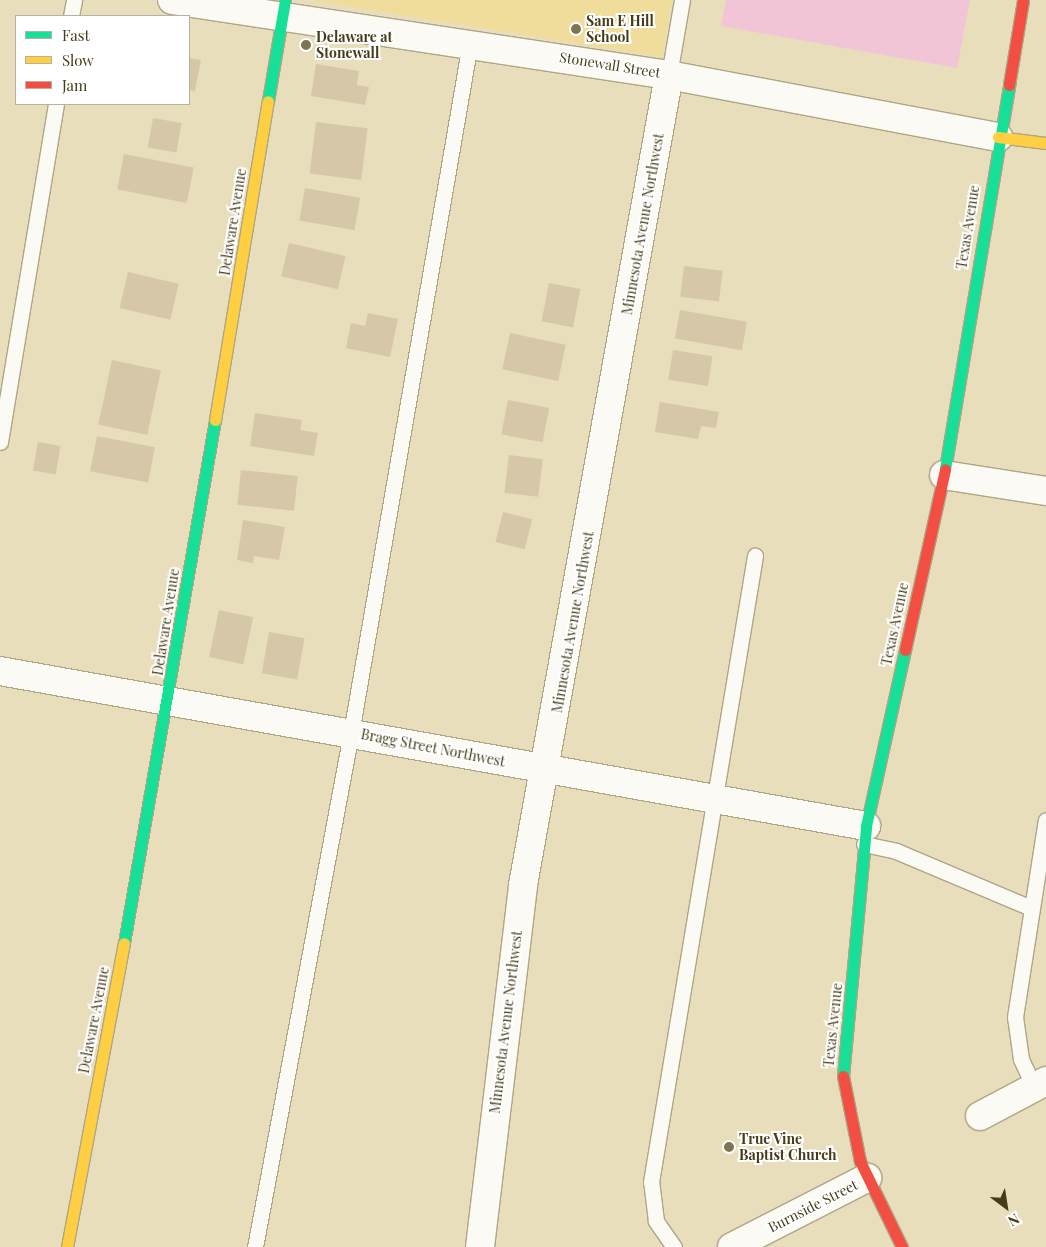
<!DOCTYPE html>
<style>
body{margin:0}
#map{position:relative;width:1046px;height:1247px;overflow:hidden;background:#e8debb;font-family:"Playfair Display",serif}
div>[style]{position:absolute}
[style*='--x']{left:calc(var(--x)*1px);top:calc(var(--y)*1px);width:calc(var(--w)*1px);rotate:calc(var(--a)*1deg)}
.built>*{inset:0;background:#f1dd9b}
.green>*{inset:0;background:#f2c5d6}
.building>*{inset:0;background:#d6c7a9;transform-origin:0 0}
.roads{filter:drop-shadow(1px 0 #aea585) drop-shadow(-1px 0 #aea585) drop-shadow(0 1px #aea585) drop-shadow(0 -1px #aea585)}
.lane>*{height:15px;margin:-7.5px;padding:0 7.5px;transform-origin:7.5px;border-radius:7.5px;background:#fcfaf5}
.street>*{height:28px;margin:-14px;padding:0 14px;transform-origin:14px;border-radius:14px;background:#fcfaf5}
.fast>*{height:11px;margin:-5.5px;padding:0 5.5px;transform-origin:5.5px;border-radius:5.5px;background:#16e098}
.slow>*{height:11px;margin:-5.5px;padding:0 5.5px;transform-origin:5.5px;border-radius:5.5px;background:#ffcf43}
.jam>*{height:11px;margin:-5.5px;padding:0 5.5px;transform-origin:5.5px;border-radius:5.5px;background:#f24e42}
.dots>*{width:14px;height:14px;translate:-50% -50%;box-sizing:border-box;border:2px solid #fff;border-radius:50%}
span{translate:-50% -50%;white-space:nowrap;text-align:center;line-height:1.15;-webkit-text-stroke:4px #fff;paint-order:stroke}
.poi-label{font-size:14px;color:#453b18;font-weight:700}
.left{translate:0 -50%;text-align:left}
.street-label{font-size:14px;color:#453b18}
.legend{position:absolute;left:15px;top:15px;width:175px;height:90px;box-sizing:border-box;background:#fff;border:1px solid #b5b1a3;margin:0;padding:6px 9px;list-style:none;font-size:15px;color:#453b18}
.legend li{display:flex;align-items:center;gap:10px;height:25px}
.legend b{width:25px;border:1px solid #b5b1a3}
.north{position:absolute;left:981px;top:1182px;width:50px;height:50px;-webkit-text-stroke:4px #fff;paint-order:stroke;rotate:149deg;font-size:14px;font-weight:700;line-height:20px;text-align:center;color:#453b18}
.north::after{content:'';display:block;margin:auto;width:18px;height:22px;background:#453b18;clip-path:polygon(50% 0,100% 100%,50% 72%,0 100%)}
</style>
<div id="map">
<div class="built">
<div style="clip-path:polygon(309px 0,672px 0,662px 57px)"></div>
</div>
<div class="green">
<div style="clip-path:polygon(726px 0,970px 0,957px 68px,721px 26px)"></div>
</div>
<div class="building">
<div style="clip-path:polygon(189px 58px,201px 60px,195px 91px,189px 90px)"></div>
<div style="clip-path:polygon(316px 64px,359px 71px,357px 85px,369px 87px,365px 105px,311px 96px)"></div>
<div style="left:153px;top:118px;width:29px;height:30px;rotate:10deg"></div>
<div style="left:316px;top:122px;width:52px;height:52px;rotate:7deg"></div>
<div style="left:124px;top:154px;width:71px;height:36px;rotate:11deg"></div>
<div style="left:305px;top:188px;width:56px;height:33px;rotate:10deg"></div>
<div style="left:289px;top:243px;width:58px;height:34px;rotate:13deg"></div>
<div style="left:684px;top:266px;width:39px;height:31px;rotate:7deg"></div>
<div style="left:128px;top:272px;width:52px;height:37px;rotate:13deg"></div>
<div style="left:549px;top:283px;width:32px;height:39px;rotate:11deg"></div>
<div style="left:680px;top:310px;width:68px;height:29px;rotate:10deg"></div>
<div style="clip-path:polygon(368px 313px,398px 319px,390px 357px,346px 348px,351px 323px,365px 326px)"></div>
<div style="left:510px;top:333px;width:57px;height:37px;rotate:12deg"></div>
<div style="left:673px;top:350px;width:40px;height:30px;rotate:9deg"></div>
<div style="left:112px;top:360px;width:50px;height:66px;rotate:12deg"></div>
<div style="left:508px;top:400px;width:42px;height:35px;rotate:11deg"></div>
<div style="clip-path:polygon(660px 402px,719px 412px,716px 428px,701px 426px,698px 439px,655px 432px)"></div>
<div style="clip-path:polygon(255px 413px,302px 420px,300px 430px,318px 433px,314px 456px,250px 446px)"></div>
<div style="left:97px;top:436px;width:59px;height:36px;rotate:11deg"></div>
<div style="left:38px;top:442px;width:23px;height:29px;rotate:10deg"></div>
<div style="left:509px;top:455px;width:34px;height:38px;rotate:7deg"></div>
<div style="left:241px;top:470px;width:57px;height:35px;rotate:6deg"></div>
<div style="left:503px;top:512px;width:30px;height:31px;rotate:14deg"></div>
<div style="clip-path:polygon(243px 520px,285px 527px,279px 560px,254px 556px,253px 563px,237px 560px)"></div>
<div style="left:219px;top:610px;width:35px;height:48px;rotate:12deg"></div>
<div style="left:269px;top:632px;width:36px;height:42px;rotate:10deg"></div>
</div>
<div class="roads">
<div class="lane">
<div style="--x:71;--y:16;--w:16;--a:-79"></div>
<div style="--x:669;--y:75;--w:76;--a:-80.2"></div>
<div style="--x:0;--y:442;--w:343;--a:-80.6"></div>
<div style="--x:864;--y:844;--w:33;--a:12"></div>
<div style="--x:896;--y:851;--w:147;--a:22.9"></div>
<div style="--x:1034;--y:1087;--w:31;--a:-115"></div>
<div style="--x:1021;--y:1059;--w:42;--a:-98.1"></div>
<div style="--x:1015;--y:1017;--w:199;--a:-81.1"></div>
<div style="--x:255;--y:1247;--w:523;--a:-79.42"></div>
<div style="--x:351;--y:733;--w:700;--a:-80.21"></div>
<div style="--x:674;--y:1247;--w:32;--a:-125"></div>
<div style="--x:656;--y:1221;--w:39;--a:-97"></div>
<div style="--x:651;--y:1182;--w:635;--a:-80.57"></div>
</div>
<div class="street">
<div style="--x:172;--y:0;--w:503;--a:8.58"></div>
<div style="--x:669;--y:75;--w:335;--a:10.7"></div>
<div style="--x:944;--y:475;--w:103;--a:8.9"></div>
<div style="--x:0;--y:671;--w:880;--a:10.15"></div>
<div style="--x:980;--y:1116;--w:75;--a:-27.9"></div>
<div style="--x:480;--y:1247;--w:365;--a:-83.2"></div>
<div style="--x:523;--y:885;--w:823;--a:-79.78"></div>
<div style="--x:732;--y:1247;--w:152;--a:-27.1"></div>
</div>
<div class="fast">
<div style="--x:268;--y:101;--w:102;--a:-80.4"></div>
<div style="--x:945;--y:469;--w:389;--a:-80.5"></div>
<div style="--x:124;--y:943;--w:531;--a:-80.13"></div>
<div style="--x:843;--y:1076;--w:251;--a:-84.7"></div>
<div style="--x:866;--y:826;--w:180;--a:-77.5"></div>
</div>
<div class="slow">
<div style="--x:998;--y:137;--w:48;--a:7.1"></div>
<div style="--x:215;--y:420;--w:323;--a:-80.6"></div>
<div style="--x:67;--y:1247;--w:309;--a:-79.4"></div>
</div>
<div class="jam">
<div style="--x:1009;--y:85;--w:86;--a:-80.6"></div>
<div style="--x:905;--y:650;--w:185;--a:-77.5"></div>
<div style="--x:843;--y:1076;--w:87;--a:78.7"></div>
<div style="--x:860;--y:1161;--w:96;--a:64"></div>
</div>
</div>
<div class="dots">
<div style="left:576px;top:29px;background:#7e7451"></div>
<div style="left:306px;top:45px;background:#7e7451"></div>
<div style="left:729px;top:1147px;background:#7e7451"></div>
</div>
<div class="poi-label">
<span class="left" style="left:586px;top:29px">Sam E Hill<br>School</span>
<span class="left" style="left:316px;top:45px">Delaware at<br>Stonewall</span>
<span class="left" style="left:739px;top:1147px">True Vine<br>Baptist Church</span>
</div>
<div class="street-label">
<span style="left:610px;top:65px;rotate:9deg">Stonewall Street</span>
<span style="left:233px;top:222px;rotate:-81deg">Delaware Avenue</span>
<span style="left:643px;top:224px;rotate:-80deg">Minnesota Avenue Northwest</span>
<span style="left:968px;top:227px;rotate:-81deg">Texas Avenue</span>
<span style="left:166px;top:622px;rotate:-81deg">Delaware Avenue</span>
<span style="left:573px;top:622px;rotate:-80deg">Minnesota Avenue Northwest</span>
<span style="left:895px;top:624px;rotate:-78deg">Texas Avenue</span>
<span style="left:433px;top:748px;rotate:11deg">Bragg Street Northwest</span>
<span style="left:94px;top:1020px;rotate:-79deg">Delaware Avenue</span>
<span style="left:506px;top:1022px;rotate:-83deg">Minnesota Avenue Northwest</span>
<span style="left:833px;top:1025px;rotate:-84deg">Texas Avenue</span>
<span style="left:813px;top:1206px;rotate:-27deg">Burnside Street</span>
</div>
<ul class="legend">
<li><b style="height:6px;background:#16e098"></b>Fast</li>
<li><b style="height:6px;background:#ffcf43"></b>Slow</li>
<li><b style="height:6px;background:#f24e42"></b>Jam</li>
</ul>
<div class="north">N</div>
</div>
